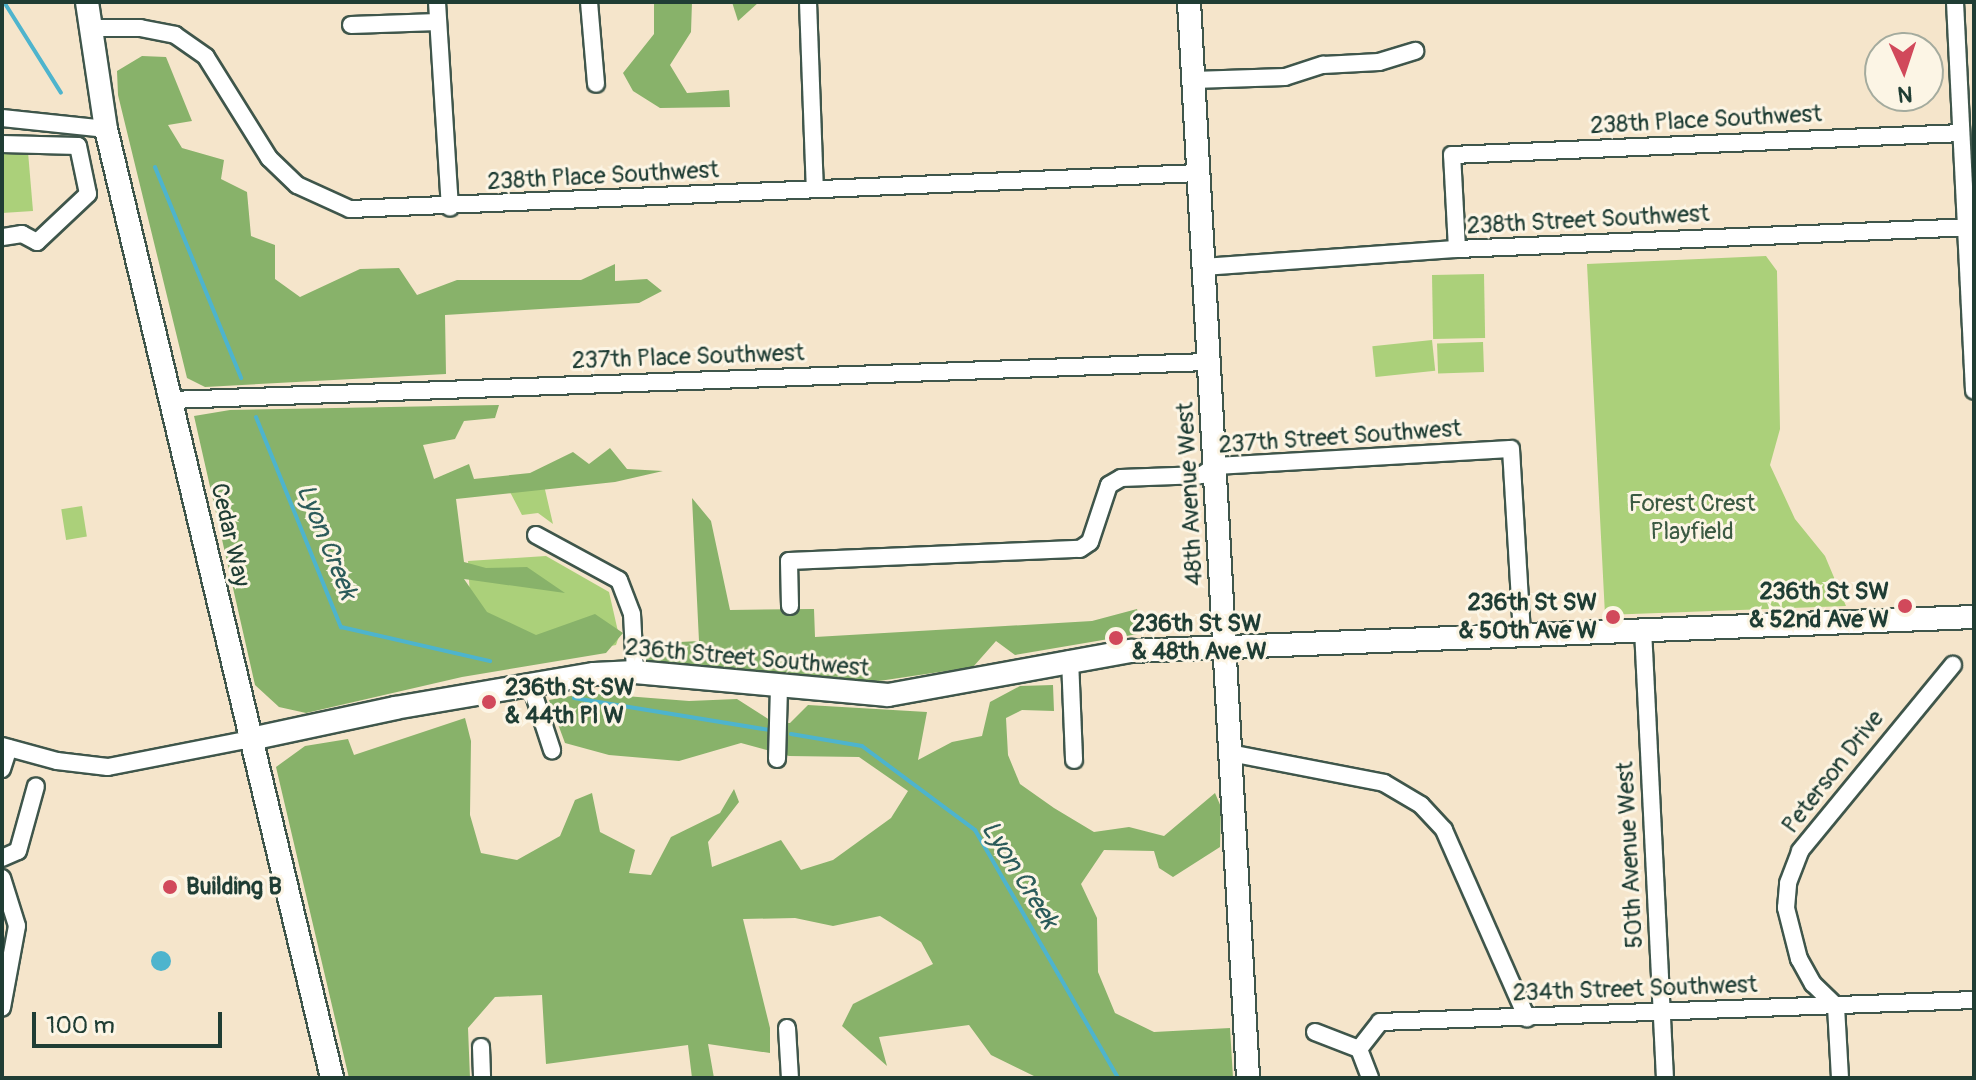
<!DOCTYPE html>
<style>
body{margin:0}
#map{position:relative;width:1976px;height:1080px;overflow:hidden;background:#f5e5cb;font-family:Pangolin,sans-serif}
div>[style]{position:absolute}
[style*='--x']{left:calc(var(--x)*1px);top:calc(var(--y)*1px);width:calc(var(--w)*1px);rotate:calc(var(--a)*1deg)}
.green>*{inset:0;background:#abd07a;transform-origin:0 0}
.forest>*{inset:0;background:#88b26a}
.water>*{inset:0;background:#4eb4cd}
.round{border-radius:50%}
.stream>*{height:4px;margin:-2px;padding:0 2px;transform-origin:2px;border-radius:2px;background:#4eb4cd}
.roads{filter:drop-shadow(2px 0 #3f564b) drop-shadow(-2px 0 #3f564b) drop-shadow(0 2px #3f564b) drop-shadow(0 -2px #3f564b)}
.minor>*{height:16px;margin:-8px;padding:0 8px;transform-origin:8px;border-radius:8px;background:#fff}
.major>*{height:22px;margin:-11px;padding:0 11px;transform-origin:11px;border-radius:11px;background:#fff}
.dots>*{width:22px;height:22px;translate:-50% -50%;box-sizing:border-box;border:4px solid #fcf5e5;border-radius:50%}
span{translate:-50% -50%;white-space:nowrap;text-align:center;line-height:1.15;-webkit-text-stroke:6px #fcf5e5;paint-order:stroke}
.street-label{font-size:24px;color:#1f3d34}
.park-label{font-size:24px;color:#3b5a42}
.poi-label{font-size:24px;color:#1f3d34;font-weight:700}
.right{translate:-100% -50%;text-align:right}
.left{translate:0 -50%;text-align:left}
.water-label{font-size:26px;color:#2b5b5a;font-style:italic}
.frame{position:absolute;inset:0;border:4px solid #1f3d34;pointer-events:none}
.north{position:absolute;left:1864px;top:32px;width:80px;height:80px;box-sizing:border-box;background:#fcf5e5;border:2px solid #a4ab9e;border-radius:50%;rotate:177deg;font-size:22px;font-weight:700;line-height:32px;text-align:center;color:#1f3d34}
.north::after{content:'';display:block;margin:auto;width:28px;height:36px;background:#d1495b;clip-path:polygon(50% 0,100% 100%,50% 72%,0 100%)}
.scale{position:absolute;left:32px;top:1012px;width:190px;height:36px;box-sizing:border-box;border:4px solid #1f3d34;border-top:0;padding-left:10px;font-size:24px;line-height:28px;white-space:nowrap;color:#1f3d34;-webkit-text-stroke:6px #fcf5e5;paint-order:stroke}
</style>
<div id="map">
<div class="green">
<div style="clip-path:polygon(28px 152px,33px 211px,2px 213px,2px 154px)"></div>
<div style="clip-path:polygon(1766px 256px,1777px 271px,1780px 429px,1770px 465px,1795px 519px,1825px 556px,1846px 606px,1605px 615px,1587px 264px)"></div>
<div style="left:1484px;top:274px;width:64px;height:52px;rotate:89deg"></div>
<div style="left:1432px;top:340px;width:31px;height:60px;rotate:84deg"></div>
<div style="left:1483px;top:342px;width:30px;height:46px;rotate:88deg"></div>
<div style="clip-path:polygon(543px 481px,553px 524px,538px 513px,522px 515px,510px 492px)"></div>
<div style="left:82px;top:506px;width:31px;height:21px;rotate:81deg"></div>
<div style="clip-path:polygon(546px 556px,609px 592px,619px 636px,616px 645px,474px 672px,468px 561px)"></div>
</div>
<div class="forest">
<div style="clip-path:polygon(654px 2px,692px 2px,691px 32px,670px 65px,687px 93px,729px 90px,730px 107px,660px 108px,633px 91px,623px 73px,654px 34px)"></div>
<div style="clip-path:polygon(732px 2px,759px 2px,738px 21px)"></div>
<div style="clip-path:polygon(142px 56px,166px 57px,192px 121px,168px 125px,182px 148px,224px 160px,221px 179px,247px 192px,251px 236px,275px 245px,275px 279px,300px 297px,360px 269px,399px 268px,417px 295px,457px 280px,581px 280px,615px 264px,615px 281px,647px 279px,662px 291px,639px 303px,445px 315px,446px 374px,205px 387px,187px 378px,118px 95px,117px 71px)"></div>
<div style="clip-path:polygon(499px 405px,495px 418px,464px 421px,455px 439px,423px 445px,434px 479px,469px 464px,474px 479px,530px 473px,573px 452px,589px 464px,610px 448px,627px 469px,663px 471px,615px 482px,456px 499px,464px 562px,486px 568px,527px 567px,565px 593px,464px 579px,487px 612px,536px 635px,595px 614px,623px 633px,606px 653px,462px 677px,306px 713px,279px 707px,255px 685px,194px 416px,230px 410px)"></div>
<div style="clip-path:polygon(692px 498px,711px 521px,730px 610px,814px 609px,815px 637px,1092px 621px,1137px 609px,1144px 633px,1015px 655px,996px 641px,973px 667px,879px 681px,807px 683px,640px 659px,642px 644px,699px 641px)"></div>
<div style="clip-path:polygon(1053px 685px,1054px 711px,1022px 710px,1006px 718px,1008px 755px,1020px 784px,1054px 808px,1094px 832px,1129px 827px,1164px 836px,1215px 793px,1221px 807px,1220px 847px,1173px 877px,1159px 868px,1154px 851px,1104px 850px,1081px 884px,1097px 918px,1098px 972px,1115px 1013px,1154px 1032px,1230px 1028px,1233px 1078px,1038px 1078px,991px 1055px,969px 1025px,879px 1037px,887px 1066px,842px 1026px,853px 1004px,933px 964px,921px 942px,880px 916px,833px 926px,795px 918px,743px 919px,770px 1028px,770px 1053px,708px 1044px,714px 1078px,692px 1078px,688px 1045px,546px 1064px,542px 995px,495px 997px,468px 1028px,470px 1078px,349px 1078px,276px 767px,305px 746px,348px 739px,354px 755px,465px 718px,471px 741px,470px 815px,481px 853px,517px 860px,560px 836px,575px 800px,592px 793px,600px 832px,635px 850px,629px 873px,651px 875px,671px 837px,720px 813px,734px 789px,739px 802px,708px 842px,712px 867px,781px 840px,801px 870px,833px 860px,891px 818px,908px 791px,859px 757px,789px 756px,741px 743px,679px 761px,609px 755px,565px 743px,549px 700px,587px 693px,689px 701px,737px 699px,773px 722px,790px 723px,808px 705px,927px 712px,918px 760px,952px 742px,982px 736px,990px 702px,1020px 686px)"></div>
</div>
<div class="water">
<div class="round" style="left:151px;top:951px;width:20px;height:20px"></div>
</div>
<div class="stream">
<div style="--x:4;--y:2;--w:107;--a:57.9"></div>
<div style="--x:155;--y:167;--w:228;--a:67.8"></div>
<div style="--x:256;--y:417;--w:227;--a:68"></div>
<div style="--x:341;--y:627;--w:153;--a:12.9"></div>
<div style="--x:574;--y:698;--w:198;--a:9.3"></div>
<div style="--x:791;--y:734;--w:72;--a:9.6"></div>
<div style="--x:862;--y:746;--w:141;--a:36.6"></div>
<div style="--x:975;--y:830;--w:286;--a:60"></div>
</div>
<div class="roads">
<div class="minor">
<div style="--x:437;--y:2;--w:206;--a:86.4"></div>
<div style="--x:589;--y:2;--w:82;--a:85.1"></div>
<div style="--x:808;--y:2;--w:187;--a:87.9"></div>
<div style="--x:1955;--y:2;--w:389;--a:87.2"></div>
<div style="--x:351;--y:25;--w:87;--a:-2"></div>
<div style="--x:90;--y:28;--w:50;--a:0"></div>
<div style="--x:140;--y:28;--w:36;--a:11"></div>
<div style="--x:175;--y:35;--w:38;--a:35"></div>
<div style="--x:206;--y:57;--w:119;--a:58"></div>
<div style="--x:269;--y:158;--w:39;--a:44"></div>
<div style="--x:297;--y:185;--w:58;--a:24.4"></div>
<div style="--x:350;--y:209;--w:850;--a:-2.43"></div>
<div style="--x:1193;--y:80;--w:92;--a:-1.9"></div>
<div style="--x:1285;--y:77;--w:40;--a:-18"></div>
<div style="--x:1323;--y:65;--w:56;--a:-3.1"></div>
<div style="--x:1379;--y:62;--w:38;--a:-17"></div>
<div style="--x:2;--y:118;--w:105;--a:6"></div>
<div style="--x:2;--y:144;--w:76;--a:1.5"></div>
<div style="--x:78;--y:146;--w:49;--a:78.2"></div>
<div style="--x:88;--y:194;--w:70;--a:136.7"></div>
<div style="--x:37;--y:242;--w:17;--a:-152"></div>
<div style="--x:22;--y:234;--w:20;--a:171"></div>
<div style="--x:1457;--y:249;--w:94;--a:-93"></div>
<div style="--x:1452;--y:155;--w:509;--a:-2.47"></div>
<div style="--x:1204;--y:267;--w:254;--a:-4.1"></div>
<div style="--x:1457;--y:249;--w:517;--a:-2.44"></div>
<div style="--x:171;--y:400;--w:1038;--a:-2.1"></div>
<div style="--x:536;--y:535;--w:94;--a:28.5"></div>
<div style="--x:619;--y:580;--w:36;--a:69"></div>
<div style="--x:632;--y:614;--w:58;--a:87"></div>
<div style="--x:790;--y:606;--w:45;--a:-91.3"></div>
<div style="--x:789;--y:561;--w:291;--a:-2.4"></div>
<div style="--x:1080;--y:549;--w:12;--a:-35"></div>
<div style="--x:1090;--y:542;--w:60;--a:-71.6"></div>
<div style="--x:1109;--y:485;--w:14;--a:-30"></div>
<div style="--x:1121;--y:478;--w:81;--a:-2.1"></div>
<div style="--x:1202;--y:475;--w:16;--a:-35"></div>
<div style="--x:1215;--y:466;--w:296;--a:-3.3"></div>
<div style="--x:1511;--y:449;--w:183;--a:86.6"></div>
<div style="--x:1643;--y:629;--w:450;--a:87.2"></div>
<div style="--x:1070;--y:659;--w:101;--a:87.7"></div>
<div style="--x:530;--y:683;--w:71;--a:71.8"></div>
<div style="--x:2;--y:746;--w:57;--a:15.3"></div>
<div style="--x:57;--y:761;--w:51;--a:6.7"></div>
<div style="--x:108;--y:767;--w:146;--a:-11.1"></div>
<div style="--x:1230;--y:753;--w:157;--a:11"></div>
<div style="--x:1384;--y:783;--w:43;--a:30.7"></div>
<div style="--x:1421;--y:805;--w:34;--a:47"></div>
<div style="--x:1444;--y:830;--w:206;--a:66.2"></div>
<div style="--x:777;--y:759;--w:72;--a:-88.4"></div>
<div style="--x:2;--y:769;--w:22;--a:-72"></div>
<div style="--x:2;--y:858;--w:17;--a:-24"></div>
<div style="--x:18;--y:851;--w:67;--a:-74.5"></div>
<div style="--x:2;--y:878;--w:50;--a:72.6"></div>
<div style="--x:17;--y:926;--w:83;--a:100.4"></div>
<div style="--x:787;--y:1028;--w:50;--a:86.6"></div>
<div style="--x:1315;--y:1032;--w:47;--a:21.1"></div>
<div style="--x:481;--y:1047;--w:31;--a:88"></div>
<div style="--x:1359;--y:1049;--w:34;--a:-52"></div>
<div style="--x:1380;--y:1022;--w:594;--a:-2.12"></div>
<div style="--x:1359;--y:1049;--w:31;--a:69"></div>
<div style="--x:1840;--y:1078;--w:72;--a:-93.2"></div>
<div style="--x:1836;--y:1006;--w:32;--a:-136"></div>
<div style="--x:1813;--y:984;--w:29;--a:-119"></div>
<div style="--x:1799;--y:959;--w:53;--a:-104.3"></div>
<div style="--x:1786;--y:908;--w:25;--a:-85"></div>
<div style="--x:1788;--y:883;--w:34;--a:-69"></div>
<div style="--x:1800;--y:851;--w:241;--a:-50.6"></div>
</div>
<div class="major">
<div style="--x:87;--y:2;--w:128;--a:81.5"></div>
<div style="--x:106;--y:129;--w:976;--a:76.6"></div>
<div style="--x:1189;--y:2;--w:1078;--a:86.86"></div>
<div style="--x:251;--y:739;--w:147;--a:-12.1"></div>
<div style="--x:395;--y:708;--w:202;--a:-9.7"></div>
<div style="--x:594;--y:674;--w:41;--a:-2.8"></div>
<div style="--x:635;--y:672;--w:254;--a:5.2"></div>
<div style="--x:888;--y:695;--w:247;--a:-10.3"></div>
<div style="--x:1131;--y:651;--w:844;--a:-2.31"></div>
</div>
</div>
<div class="dots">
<div style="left:1905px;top:606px;background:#d1495b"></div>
<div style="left:1613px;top:617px;background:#d1495b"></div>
<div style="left:1116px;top:638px;background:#d1495b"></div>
<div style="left:489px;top:702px;background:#d1495b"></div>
<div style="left:170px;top:887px;background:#d1495b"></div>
</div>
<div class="street-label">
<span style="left:1706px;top:120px;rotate:-3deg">238th Place Southwest</span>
<span style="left:603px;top:176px;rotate:-3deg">238th Place Southwest</span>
<span style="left:1588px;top:220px;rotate:-3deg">238th Street Southwest</span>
<span style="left:688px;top:357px;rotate:-2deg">237th Place Southwest</span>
<span style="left:1340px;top:437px;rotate:-4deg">237th Street Southwest</span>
<span style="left:1190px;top:494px;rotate:-93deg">48th Avenue West</span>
<span style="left:230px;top:535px;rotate:77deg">Cedar Way</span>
<span style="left:747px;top:658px;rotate:5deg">236th Street Southwest</span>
<span style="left:1833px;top:772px;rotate:-52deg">Peterson Drive</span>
<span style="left:1630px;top:855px;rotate:-93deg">50th Avenue West</span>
<span style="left:1635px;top:989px;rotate:-2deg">234th Street Southwest</span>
</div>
<div class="park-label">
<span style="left:1692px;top:518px">Forest Crest<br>Playfield</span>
</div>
<div class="poi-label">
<span class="right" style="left:1889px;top:606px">236th St SW<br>&amp; 52nd Ave W</span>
<span class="right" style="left:1597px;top:617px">236th St SW<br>&amp; 50th Ave W</span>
<span class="left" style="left:1132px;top:638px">236th St SW<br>&amp; 48th Ave W</span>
<span class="left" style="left:505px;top:702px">236th St SW<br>&amp; 44th Pl W</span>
<span class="left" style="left:186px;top:887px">Building B</span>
</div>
<div class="water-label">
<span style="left:326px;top:542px;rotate:68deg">Lyon Creek</span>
<span style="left:1019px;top:875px;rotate:58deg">Lyon Creek</span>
</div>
<div class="frame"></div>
<div class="north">N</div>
<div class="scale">100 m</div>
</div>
